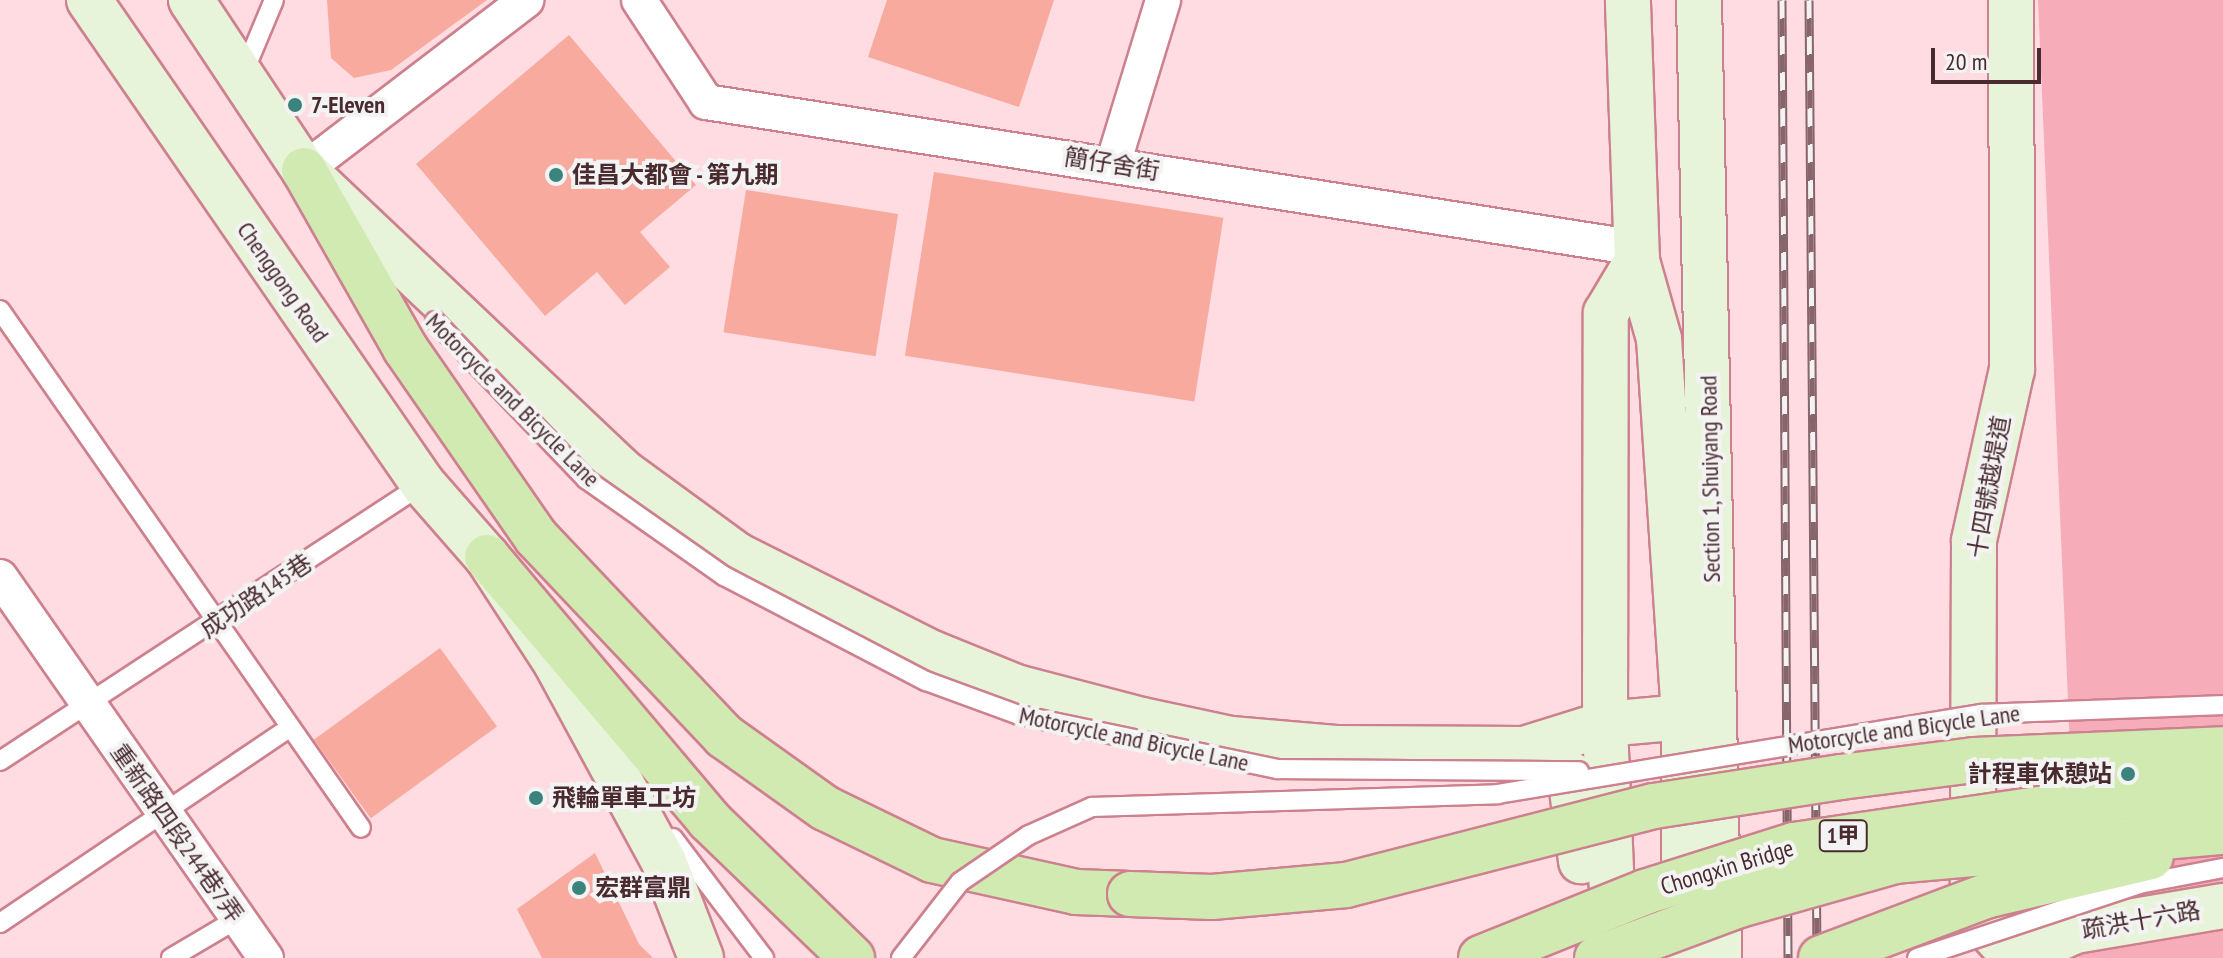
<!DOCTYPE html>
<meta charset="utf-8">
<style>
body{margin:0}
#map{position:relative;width:2223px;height:958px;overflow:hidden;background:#fedce1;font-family:"PT Sans Narrow","Noto Sans TC",sans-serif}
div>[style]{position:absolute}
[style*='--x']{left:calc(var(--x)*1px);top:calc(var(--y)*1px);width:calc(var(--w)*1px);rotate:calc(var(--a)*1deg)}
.green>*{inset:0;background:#f7adb9}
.building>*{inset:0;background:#f8aa9f;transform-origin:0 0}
.roads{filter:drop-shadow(2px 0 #cd818e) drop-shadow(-2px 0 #cd818e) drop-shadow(0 2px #cd818e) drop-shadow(0 -2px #cd818e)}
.lane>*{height:18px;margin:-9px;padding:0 9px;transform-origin:9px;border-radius:9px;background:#fff}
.street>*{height:34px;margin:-17px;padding:0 17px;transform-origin:17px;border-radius:17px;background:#fff}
.secondary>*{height:44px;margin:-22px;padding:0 22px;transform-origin:22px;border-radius:22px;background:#e8f4d9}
.primary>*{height:44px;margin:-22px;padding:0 22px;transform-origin:22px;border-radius:22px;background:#d1eab2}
.rail>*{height:9px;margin-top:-4.5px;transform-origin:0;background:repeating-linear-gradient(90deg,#f3f3f3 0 18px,#86666b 0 36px);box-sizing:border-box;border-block:2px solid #86666b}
.bridges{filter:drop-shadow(2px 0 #cd818e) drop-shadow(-2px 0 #cd818e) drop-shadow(0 2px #cd818e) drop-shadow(0 -2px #cd818e)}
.lane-bridge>*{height:18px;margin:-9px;padding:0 9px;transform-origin:9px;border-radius:9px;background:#fff}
.primary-bridge>*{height:44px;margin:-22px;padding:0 22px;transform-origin:22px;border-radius:22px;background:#d1eab2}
.dots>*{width:22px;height:22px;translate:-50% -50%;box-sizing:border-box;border:4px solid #f3f3f3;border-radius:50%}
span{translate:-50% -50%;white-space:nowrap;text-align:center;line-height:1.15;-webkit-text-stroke:8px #f3f3f3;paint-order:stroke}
.shield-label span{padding:2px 6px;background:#f3f3f3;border:2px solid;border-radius:6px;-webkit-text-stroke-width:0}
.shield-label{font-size:22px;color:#492a2f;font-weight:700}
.poi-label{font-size:24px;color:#492a2f;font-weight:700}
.left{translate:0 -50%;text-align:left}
.right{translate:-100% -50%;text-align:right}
.street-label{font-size:24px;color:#492a2f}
.scale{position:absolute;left:1931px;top:48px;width:110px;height:36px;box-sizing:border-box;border:4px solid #492a2f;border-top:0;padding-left:10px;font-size:24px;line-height:28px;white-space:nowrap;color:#492a2f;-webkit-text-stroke:6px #f3f3f3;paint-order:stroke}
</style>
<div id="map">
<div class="green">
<div style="clip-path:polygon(2038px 0,2223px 0,2223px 958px,2079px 958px)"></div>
</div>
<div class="building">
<div style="clip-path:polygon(327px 0,487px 0,391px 70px,354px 78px,331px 58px)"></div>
<div style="clip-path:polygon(887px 0,1054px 0,1019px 107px,868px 57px)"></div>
<div style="clip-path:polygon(569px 35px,696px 185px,640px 232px,670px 267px,625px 305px,597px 272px,545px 316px,416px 164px)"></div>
<div style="left:934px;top:172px;width:293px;height:186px;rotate:9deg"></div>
<div style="left:746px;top:190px;width:154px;height:144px;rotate:9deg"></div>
<div style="left:440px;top:648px;width:97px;height:156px;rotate:54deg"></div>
<div style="clip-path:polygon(595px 853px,639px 944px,653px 958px,542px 958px,517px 909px)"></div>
</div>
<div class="roads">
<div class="lane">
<div style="--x:243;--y:74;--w:80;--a:-67.3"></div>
<div style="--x:0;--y:310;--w:631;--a:55.13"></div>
<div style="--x:0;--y:761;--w:506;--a:-33.22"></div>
<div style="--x:673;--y:838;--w:151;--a:52.8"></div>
<div style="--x:0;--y:923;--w:349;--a:-34"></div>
<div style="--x:171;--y:958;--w:79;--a:-30.5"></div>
</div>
<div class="street">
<div style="--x:639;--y:0;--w:122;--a:56.7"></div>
<div style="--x:706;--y:102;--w:942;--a:8.91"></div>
<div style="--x:1113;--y:164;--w:171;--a:-73"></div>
<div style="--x:304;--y:170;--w:280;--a:-37.4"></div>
<div style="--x:0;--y:577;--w:465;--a:55.1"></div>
</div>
<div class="secondary">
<div style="--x:89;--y:0;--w:588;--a:55.39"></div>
<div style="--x:423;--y:484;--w:97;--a:48.8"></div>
<div style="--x:487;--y:557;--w:126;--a:56.9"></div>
<div style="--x:556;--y:663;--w:226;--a:61.5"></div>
<div style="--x:664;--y:862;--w:103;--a:68.9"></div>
<div style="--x:191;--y:0;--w:204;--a:56.4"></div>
<div style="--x:304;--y:170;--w:443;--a:43.4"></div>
<div style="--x:626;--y:474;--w:137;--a:36.1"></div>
<div style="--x:737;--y:555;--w:218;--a:26.7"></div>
<div style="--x:932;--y:653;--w:91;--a:22"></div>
<div style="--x:1016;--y:687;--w:130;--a:14.7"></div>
<div style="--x:1142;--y:720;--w:91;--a:12.1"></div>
<div style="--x:1231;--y:739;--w:105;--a:4.9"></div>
<div style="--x:1336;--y:748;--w:188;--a:0.3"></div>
<div style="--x:1524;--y:749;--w:85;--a:-17.2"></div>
<div style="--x:1605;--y:724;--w:79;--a:-5.1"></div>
<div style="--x:1684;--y:717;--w:32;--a:-20"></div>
<div style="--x:1699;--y:0;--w:958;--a:88.8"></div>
<div style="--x:2011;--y:0;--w:369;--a:89.8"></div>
<div style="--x:2012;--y:369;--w:176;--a:102.5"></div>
<div style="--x:1974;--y:541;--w:371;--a:90.2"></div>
<div style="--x:1973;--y:912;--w:62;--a:47.6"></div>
<div style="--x:1637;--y:261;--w:81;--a:74.2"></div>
<div style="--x:1659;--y:339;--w:379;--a:86.2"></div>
<div style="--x:1684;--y:717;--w:241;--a:90"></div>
<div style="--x:1534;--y:752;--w:42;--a:31.4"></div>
<div style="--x:1570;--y:774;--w:88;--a:82.8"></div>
<div style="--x:1614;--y:941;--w:217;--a:-92.4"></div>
<div style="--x:1605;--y:724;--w:411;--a:-89.9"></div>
<div style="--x:1606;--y:313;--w:61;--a:-59.2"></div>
<div style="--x:1637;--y:261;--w:261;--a:-92"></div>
<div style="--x:2016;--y:958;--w:65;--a:-24.6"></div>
<div style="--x:2075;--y:931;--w:150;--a:-9.6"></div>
</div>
<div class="primary">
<div style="--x:304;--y:170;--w:205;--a:60.4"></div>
<div style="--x:405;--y:348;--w:230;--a:55.3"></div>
<div style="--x:536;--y:537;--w:274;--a:46.6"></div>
<div style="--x:724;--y:736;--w:124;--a:35.5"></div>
<div style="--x:825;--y:808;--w:119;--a:25.9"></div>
<div style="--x:932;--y:860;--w:148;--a:12.5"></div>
<div style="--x:1076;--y:892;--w:54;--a:2.1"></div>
<div style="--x:487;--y:557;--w:344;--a:49.8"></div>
<div style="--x:709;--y:820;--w:199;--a:44"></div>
</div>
</div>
<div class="rail">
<div style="--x:1782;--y:0;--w:958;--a:89.64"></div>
<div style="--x:1809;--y:0;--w:958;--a:89.52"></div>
</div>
<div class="bridges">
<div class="lane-bridge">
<div style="--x:435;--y:321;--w:219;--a:46.3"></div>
<div style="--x:586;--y:479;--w:169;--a:35.1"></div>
<div style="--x:724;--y:576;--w:228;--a:27.5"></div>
<div style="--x:926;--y:681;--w:99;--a:20.1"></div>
<div style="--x:1019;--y:715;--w:264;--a:11.8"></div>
<div style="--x:1277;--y:769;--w:302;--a:0.4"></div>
<div style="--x:901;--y:958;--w:96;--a:-52.2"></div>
<div style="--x:960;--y:882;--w:83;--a:-34.3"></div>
<div style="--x:1029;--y:835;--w:69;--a:-24"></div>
<div style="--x:1092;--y:807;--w:406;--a:-1.8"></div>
<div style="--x:1498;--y:794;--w:490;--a:-9.4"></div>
<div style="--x:1981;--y:714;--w:242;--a:-2.1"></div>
<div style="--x:1917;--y:958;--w:234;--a:-18.4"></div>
<div style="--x:2139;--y:884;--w:86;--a:-10.8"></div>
</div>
<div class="primary-bridge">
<div style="--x:1130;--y:894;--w:82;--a:2.1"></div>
<div style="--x:1212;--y:897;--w:135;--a:-5.1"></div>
<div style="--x:1346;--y:885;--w:318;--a:-14.4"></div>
<div style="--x:1654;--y:806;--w:189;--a:-8.8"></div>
<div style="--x:1841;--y:777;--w:134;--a:-7.3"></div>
<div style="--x:1974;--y:760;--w:249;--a:-2.5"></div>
<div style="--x:1481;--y:958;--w:177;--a:-21.9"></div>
<div style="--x:1645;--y:892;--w:156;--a:-17.5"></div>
<div style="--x:1794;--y:845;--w:331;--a:-8.4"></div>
<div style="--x:2121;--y:797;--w:102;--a:-3.4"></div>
<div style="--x:1597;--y:958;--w:152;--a:-20.5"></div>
<div style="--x:1739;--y:905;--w:163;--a:-15.7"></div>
<div style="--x:1896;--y:861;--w:328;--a:-5.1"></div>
<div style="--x:1821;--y:958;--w:179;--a:-20.6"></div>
<div style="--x:1989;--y:895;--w:166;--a:-13.2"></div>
</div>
</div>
<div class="dots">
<div style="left:295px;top:105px;background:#3b837d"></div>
<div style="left:556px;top:175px;background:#3b837d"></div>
<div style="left:2128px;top:774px;background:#3b837d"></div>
<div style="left:536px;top:798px;background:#3b837d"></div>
<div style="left:579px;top:888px;background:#3b837d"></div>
</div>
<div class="shield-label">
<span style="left:1843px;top:836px">1甲</span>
</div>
<div class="poi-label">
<span class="left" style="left:311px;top:105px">7-Eleven</span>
<span class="left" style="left:572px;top:175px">佳昌大都會 - 第九期</span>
<span class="right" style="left:2112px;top:774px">計程車休憩站</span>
<span class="left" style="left:552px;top:798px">飛輪單車工坊</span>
<span class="left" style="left:595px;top:888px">宏群富鼎</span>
</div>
<div class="street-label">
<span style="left:1112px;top:164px;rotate:9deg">簡仔舍街</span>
<span style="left:283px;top:282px;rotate:55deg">Chenggong Road</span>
<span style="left:513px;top:400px;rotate:45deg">Motorcycle and Bicycle Lane</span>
<span style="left:1710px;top:479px;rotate:-91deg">Section 1, Shuiyang Road</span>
<span style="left:1989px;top:487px;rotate:-80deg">十四號越堤道</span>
<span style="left:256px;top:596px;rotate:-34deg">成功路145巷</span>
<span style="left:1904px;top:729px;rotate:-8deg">Motorcycle and Bicycle Lane</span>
<span style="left:1134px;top:739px;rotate:12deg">Motorcycle and Bicycle Lane</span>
<span style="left:177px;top:833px;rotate:55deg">重新路四段244巷7弄</span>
<span style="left:1727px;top:867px;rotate:-17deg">Chongxin Bridge</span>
<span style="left:2141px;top:920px;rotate:-10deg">疏洪十六路</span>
</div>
<div class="scale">20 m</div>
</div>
